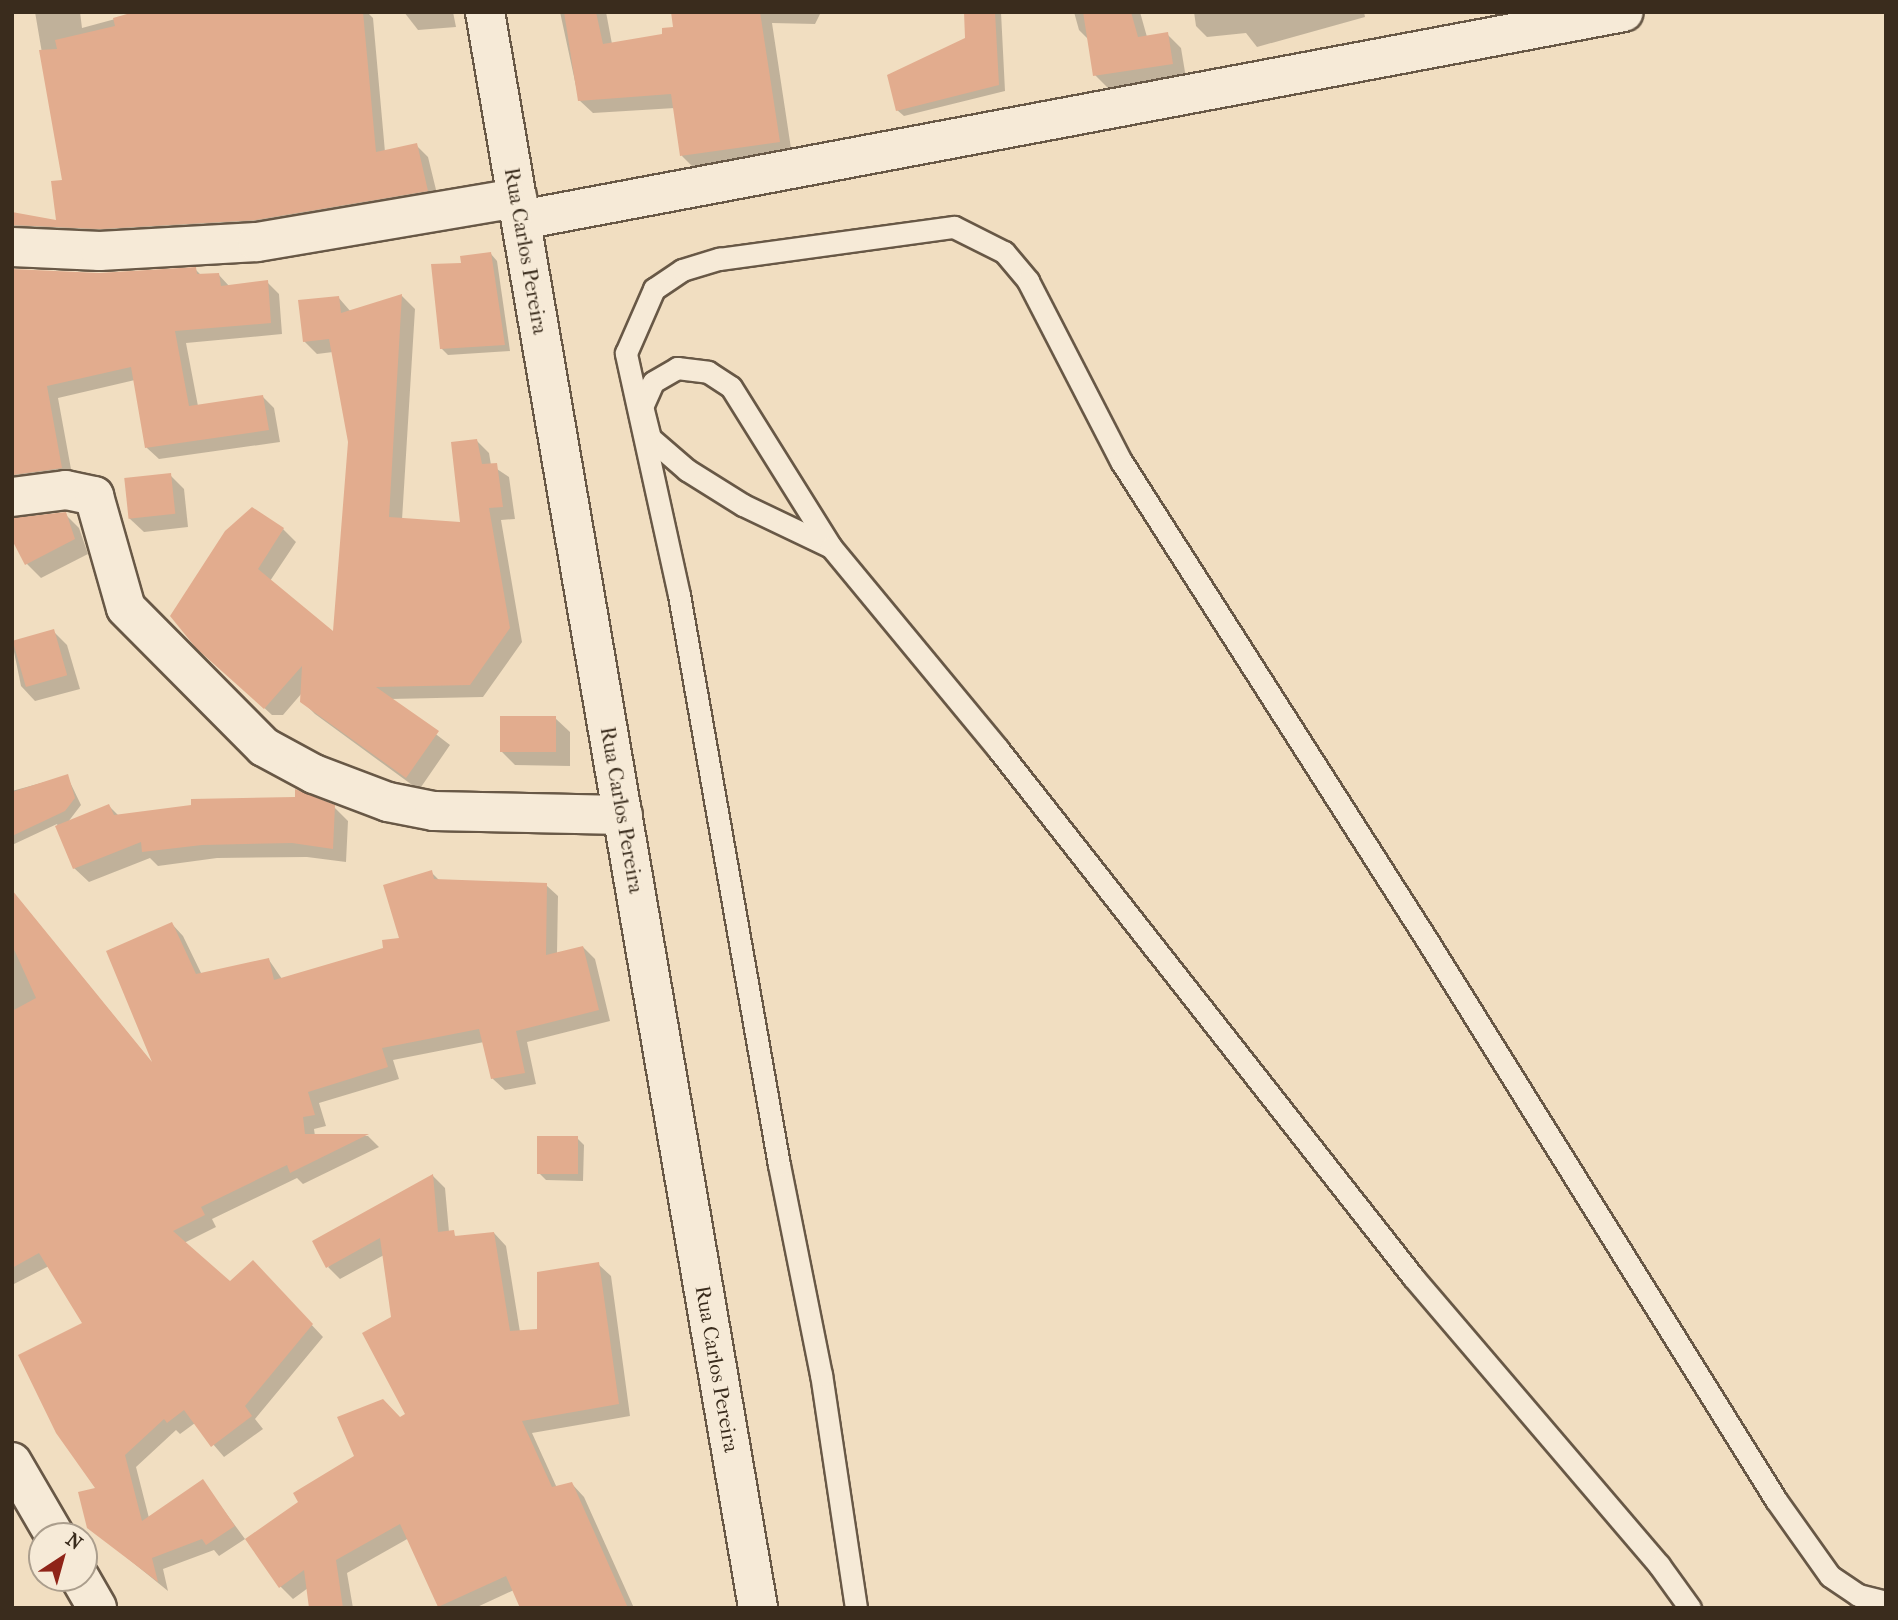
<!DOCTYPE html>
<style>
body{margin:0}
#map{position:relative;width:1898px;height:1620px;overflow:hidden;background:#f1dec1;font-family:"IM FELL French Canon",serif}
div>[style]{position:absolute}
[style*='--x']{left:calc(var(--x)*1px);top:calc(var(--y)*1px);width:calc(var(--w)*1px);rotate:calc(var(--a)*1deg)}
.shadow>*{inset:0;background:#0003}
.building>*{inset:0;background:#e2ac8e;transform-origin:0 0}
.roads{filter:drop-shadow(2px 0 #685846) drop-shadow(-2px 0 #685846) drop-shadow(0 2px #685846) drop-shadow(0 -2px #685846)}
.service>*{height:21px;margin:-10.5px;padding:0 10.5px;transform-origin:10.5px;border-radius:10.5px;background:#f6ead7}
.minor>*{height:38px;margin:-19px;padding:0 19px;transform-origin:19px;border-radius:19px;background:#f6ead7}
.secondary>*{height:38px;margin:-19px;padding:0 19px;transform-origin:19px;border-radius:19px;background:#f6ead7}
span{translate:-50% -50%;white-space:nowrap;text-align:center;line-height:1.15;-webkit-text-stroke:7px #f6ead7;paint-order:stroke}
.street-label{font-size:21px;color:#3a2c1d}
.frame{position:absolute;inset:0;border:14px solid #3a2c1d;pointer-events:none}
.north{position:absolute;left:28px;top:1522px;width:70px;height:70px;box-sizing:border-box;background:#f6ead7;border:2px solid #ab9e8d;border-radius:50%;rotate:36deg;font-size:19px;font-weight:700;line-height:28px;text-align:center;color:#3a2c1d}
.north::after{content:'';display:block;margin:auto;width:24px;height:32px;background:#8f2418;clip-path:polygon(50% 0,100% 100%,50% 72%,0 100%)}
</style>
<div id="map">
<div class="shadow">
<div style="clip-path:polygon(35px 12px,80px 12px,82px 28px,141px 12px,367px 12px,373px 18px,385px 152px,416px 145px,428px 157px,439px 202px,267px 231px,12px 241px,12px 213px,58px 222px,64px 182px)"></div>
<div style="clip-path:polygon(404px 12px,453px 12px,456px 27px,418px 30px)"></div>
<div style="clip-path:polygon(560px 12px,606px 12px,612px 44px,664px 36px,675px 28px,673px 12px,821px 12px,815px 24px,772px 23px,792px 155px,695px 169px,682px 156px,675px 108px,593px 113px,579px 100px)"></div>
<div style="clip-path:polygon(966px 12px,1001px 12px,1005px 91px,904px 116px,897px 110px,967px 39px)"></div>
<div style="clip-path:polygon(1074px 12px,1140px 12px,1147px 37px,1167px 34px,1181px 48px,1186px 78px,1109px 89px,1095px 75px,1090px 41px,1079px 30px)"></div>
<div style="clip-path:polygon(1194px 12px,1364px 12px,1365px 17px,1257px 47px,1246px 33px,1207px 37px,1196px 26px)"></div>
<div style="clip-path:polygon(491px 254px,497px 261px,510px 351px,448px 355px,441px 348px,463px 264px)"></div>
<div style="clip-path:polygon(195px 269px,201px 275px,218px 274px,230px 287px,267px 282px,279px 294px,282px 334px,186px 343px,198px 406px,262px 396px,274px 408px,280px 442px,159px 459px,147px 448px,135px 380px,58px 398px,73px 480px,12px 491px,12px 361px,99px 275px)"></div>
<div style="clip-path:polygon(402px 296px,415px 309px,402px 520px,462px 523px,476px 440px,489px 453px,491px 465px,509px 477px,515px 519px,501px 520px,522px 642px,483px 697px,390px 699px,450px 745px,419px 790px,315px 714px,302px 701px,302px 693px,283px 715px,272px 715px,198px 647px,283px 529px,296px 542px,270px 581px,335px 635px,349px 442px,333px 352px,317px 354px,304px 341px,338px 297px,351px 312px)"></div>
<div style="clip-path:polygon(170px 475px,184px 489px,188px 527px,144px 532px,129px 518px)"></div>
<div style="clip-path:polygon(65px 514px,79px 528px,88px 554px,41px 578px,27px 564px,12px 536px)"></div>
<div style="clip-path:polygon(53px 631px,67px 645px,80px 689px,35px 701px,21px 686px,12px 642px)"></div>
<div style="clip-path:polygon(555px 718px,570px 732px,570px 766px,515px 765px,501px 751px)"></div>
<div style="clip-path:polygon(67px 776px,81px 805px,68px 822px,109px 806px,119px 816px,334px 807px,348px 821px,346px 862px,307px 857px,217px 858px,158px 866px,150px 858px,89px 882px,74px 868px,57px 824px,12px 845px,12px 791px)"></div>
<div style="clip-path:polygon(431px 872px,440px 881px,546px 885px,558px 896px,557px 954px,583px 947px,595px 959px,610px 1021px,527px 1042px,536px 1084px,505px 1090px,493px 1079px,484px 1042px,393px 1060px,399px 1079px,319px 1103px,326px 1126px,314px 1129px,315px 1136px,368px 1136px,379px 1147px,303px 1184px,297px 1178px,212px 1219px,216px 1227px,184px 1243px,230px 1283px,264px 1274px,323px 1337px,255px 1419px,263px 1429px,224px 1457px,195px 1423px,180px 1434px,176px 1430px,136px 1467px,149px 1518px,203px 1482px,245px 1539px,219px 1556px,214px 1550px,163px 1569px,168px 1591px,89px 1527px,98px 1489px,85px 1324px,49px 1266px,12px 1285px,12px 891px,153px 1064px,172px 924px,183px 936px,202px 975px,269px 960px,282px 979px,385px 949px,401px 939px)"></div>
<div style="clip-path:polygon(577px 1138px,584px 1145px,583px 1181px,546px 1180px,539px 1173px)"></div>
<div style="clip-path:polygon(433px 1176px,445px 1188px,449px 1232px,459px 1238px,494px 1233px,506px 1246px,520px 1332px,538px 1331px,598px 1264px,611px 1276px,630px 1416px,532px 1433px,557px 1488px,572px 1484px,584px 1497px,634px 1608px,522px 1608px,514px 1590px,475px 1608px,441px 1608px,409px 1538px,347px 1573px,353px 1608px,311px 1608px,308px 1588px,293px 1599px,280px 1586px,300px 1503px,407px 1414px,384px 1255px,340px 1279px,328px 1267px)"></div>
</div>
<div class="building">
<div style="clip-path:polygon(134px 12px,363px 12px,376px 152px,417px 143px,428px 191px,255px 220px,100px 229px,12px 225px,12px 212px,56px 220px,51px 181px,62px 180px,39px 50px,57px 49px,55px 40px,115px 26px,113px 18px)"></div>
<div style="clip-path:polygon(564px 12px,596px 12px,603px 44px,662px 34px,662px 28px,673px 27px,671px 12px,760px 12px,780px 142px,680px 156px,671px 94px,578px 101px)"></div>
<div style="clip-path:polygon(964px 12px,995px 12px,999px 85px,896px 111px,887px 75px,965px 38px)"></div>
<div style="clip-path:polygon(1083px 12px,1131px 12px,1138px 37px,1168px 32px,1173px 64px,1093px 76px)"></div>
<div style="clip-path:polygon(491px 252px,505px 345px,440px 349px,431px 264px,461px 263px,460px 256px)"></div>
<div style="clip-path:polygon(196px 267px,197px 274px,219px 273px,221px 286px,268px 280px,271px 323px,175px 331px,189px 406px,263px 395px,269px 430px,145px 448px,131px 367px,47px 386px,62px 468px,12px 475px,12px 269px,99px 273px)"></div>
<div style="clip-path:polygon(402px 294px,389px 517px,460px 522px,451px 442px,477px 439px,482px 464px,497px 463px,503px 507px,489px 508px,510px 628px,470px 685px,376px 687px,439px 731px,406px 778px,300px 702px,302px 666px,264px 709px,196px 648px,170px 616px,225px 531px,252px 507px,284px 528px,258px 569px,333px 631px,348px 442px,329px 339px,303px 342px,298px 300px,339px 296px,341px 313px)"></div>
<div style="left:171px;top:473px;width:41px;height:47px;rotate:84deg"></div>
<div style="clip-path:polygon(66px 512px,75px 539px,25px 565px,12px 540px,12px 518px)"></div>
<div style="left:54px;top:629px;width:48px;height:43px;rotate:74deg"></div>
<div style="left:500px;top:716px;width:56px;height:36px"></div>
<div style="clip-path:polygon(68px 774px,75px 798px,65px 811px,12px 836px,12px 792px)"></div>
<div style="clip-path:polygon(295px 789px,335px 805px,333px 849px,292px 843px,202px 845px,142px 852px,141px 842px,73px 869px,55px 826px,109px 804px,114px 815px,191px 805px,191px 799px,295px 797px)"></div>
<div style="clip-path:polygon(432px 870px,434px 879px,547px 883px,546px 955px,583px 946px,599px 1010px,516px 1031px,525px 1073px,491px 1079px,479px 1029px,382px 1048px,388px 1067px,308px 1092px,315px 1115px,303px 1117px,305px 1134px,369px 1134px,290px 1173px,287px 1165px,201px 1207px,205px 1215px,173px 1231px,230px 1281px,253px 1260px,313px 1324px,245px 1406px,252px 1416px,211px 1447px,184px 1410px,167px 1423px,164px 1419px,125px 1455px,142px 1521px,203px 1479px,235px 1526px,206px 1545px,202px 1539px,152px 1558px,158px 1582px,87px 1528px,78px 1492px,95px 1488px,56px 1433px,18px 1355px,82px 1323px,39px 1253px,12px 1268px,12px 1011px,36px 998px,12px 945px,12px 890px,152px 1062px,106px 951px,172px 922px,196px 974px,269px 958px,274px 980px,383px 948px,382px 940px,399px 938px,383px 885px)"></div>
<div style="left:537px;top:1136px;width:41px;height:38px"></div>
<div style="clip-path:polygon(433px 1174px,438px 1232px,454px 1230px,455px 1236px,494px 1232px,510px 1331px,537px 1329px,537px 1272px,599px 1262px,619px 1404px,522px 1421px,552px 1487px,572px 1482px,628px 1608px,520px 1608px,506px 1576px,438px 1607px,400px 1524px,336px 1560px,343px 1608px,309px 1608px,304px 1570px,279px 1588px,245px 1539px,298px 1502px,293px 1493px,354px 1456px,337px 1417px,383px 1399px,400px 1417px,405px 1414px,362px 1333px,391px 1317px,380px 1238px,326px 1268px,312px 1241px)"></div>
</div>
<div class="roads">
<div class="service">
<div style="--x:831;--y:547;--w:98;--a:-154.5"></div>
<div style="--x:743;--y:505;--w:66;--a:-148"></div>
<div style="--x:687;--y:470;--w:49;--a:-139.1"></div>
<div style="--x:650;--y:438;--w:32;--a:-104"></div>
<div style="--x:642;--y:407;--w:27;--a:-66"></div>
<div style="--x:653;--y:382;--w:28;--a:-30"></div>
<div style="--x:677;--y:368;--w:31;--a:7"></div>
<div style="--x:708;--y:372;--w:27;--a:33"></div>
<div style="--x:731;--y:387;--w:189;--a:58"></div>
<div style="--x:831;--y:547;--w:262;--a:50.4"></div>
<div style="--x:998;--y:749;--w:672;--a:51.83"></div>
<div style="--x:1413;--y:1277;--w:379;--a:49.5"></div>
<div style="--x:1659;--y:1565;--w:53;--a:54.2"></div>
<div style="--x:856;--y:1608;--w:236;--a:-98.5"></div>
<div style="--x:821;--y:1375;--w:214;--a:-101.3"></div>
<div style="--x:779;--y:1165;--w:579;--a:-99.95"></div>
<div style="--x:679;--y:595;--w:248;--a:-102.4"></div>
<div style="--x:626;--y:353;--w:70;--a:-66.4"></div>
<div style="--x:654;--y:289;--w:34;--a:-34"></div>
<div style="--x:682;--y:270;--w:39;--a:-17"></div>
<div style="--x:719;--y:259;--w:237;--a:-7.8"></div>
<div style="--x:954;--y:227;--w:56;--a:26.6"></div>
<div style="--x:1004;--y:252;--w:38;--a:50"></div>
<div style="--x:1028;--y:281;--w:203;--a:62.7"></div>
<div style="--x:1121;--y:461;--w:574;--a:57.44"></div>
<div style="--x:1430;--y:945;--w:654;--a:58.06"></div>
<div style="--x:1776;--y:1500;--w:93;--a:54.6"></div>
<div style="--x:1830;--y:1576;--w:34;--a:34"></div>
<div style="--x:1858;--y:1595;--w:29;--a:14"></div>
</div>
<div class="minor">
<div style="--x:521;--y:220;--w:1122;--a:-10.68"></div>
<div style="--x:12;--y:247;--w:88;--a:2.6"></div>
<div style="--x:100;--y:251;--w:157;--a:-3.3"></div>
<div style="--x:257;--y:242;--w:264;--a:-9.6"></div>
<div style="--x:12;--y:497;--w:54;--a:-7.4"></div>
<div style="--x:66;--y:490;--w:29;--a:12"></div>
<div style="--x:94;--y:496;--w:116;--a:74.1"></div>
<div style="--x:126;--y:608;--w:196;--a:45.2"></div>
<div style="--x:264;--y:747;--w:57;--a:28.4"></div>
<div style="--x:314;--y:774;--w:79;--a:20.7"></div>
<div style="--x:388;--y:802;--w:47;--a:11.1"></div>
<div style="--x:434;--y:811;--w:189;--a:1.2"></div>
<div style="--x:12;--y:1462;--w:86;--a:59.8"></div>
<div style="--x:80;--y:1578;--w:34;--a:60"></div>
</div>
<div class="secondary">
<div style="--x:485;--y:12;--w:1619;--a:80.29"></div>
</div>
</div>
<div class="street-label">
<span style="left:526px;top:251px;rotate:80deg">Rua Carlos Pereira</span>
<span style="left:622px;top:810px;rotate:80deg">Rua Carlos Pereira</span>
<span style="left:717px;top:1369px;rotate:80deg">Rua Carlos Pereira</span>
</div>
<div class="frame"></div>
<div class="north">N</div>
</div>
